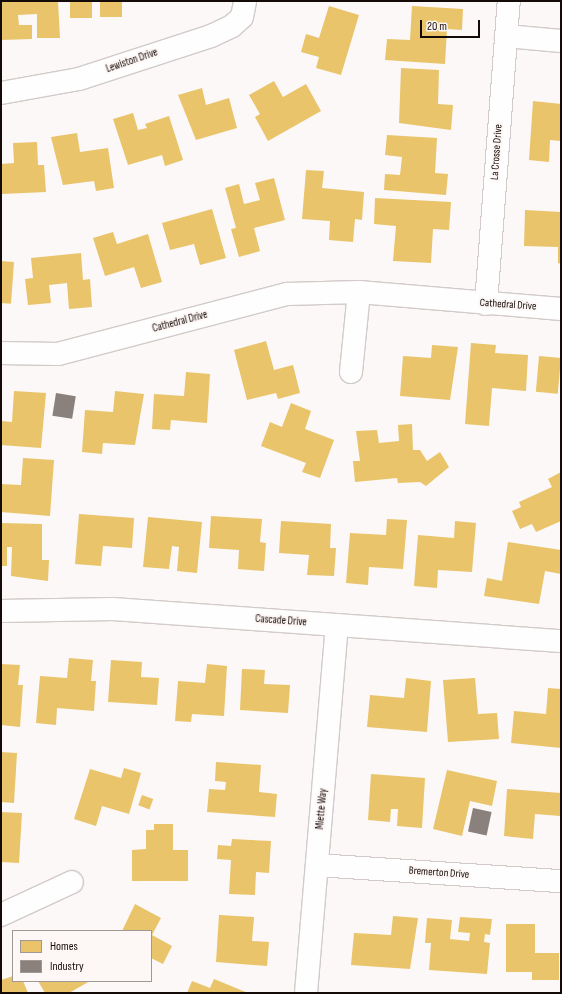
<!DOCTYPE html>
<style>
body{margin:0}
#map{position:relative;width:562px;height:994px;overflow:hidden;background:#fbf8f7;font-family:"Sofia Sans Condensed",sans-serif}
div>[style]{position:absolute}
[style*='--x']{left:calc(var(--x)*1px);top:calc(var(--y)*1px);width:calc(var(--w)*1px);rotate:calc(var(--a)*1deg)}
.homes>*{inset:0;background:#e9c46a;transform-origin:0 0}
.industry>*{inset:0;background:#8a817c;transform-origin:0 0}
.roads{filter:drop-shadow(1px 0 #d2cbc9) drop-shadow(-1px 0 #d2cbc9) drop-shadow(0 1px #d2cbc9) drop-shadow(0 -1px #d2cbc9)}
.minor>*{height:22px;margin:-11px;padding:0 11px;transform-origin:11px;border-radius:11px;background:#fefefe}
span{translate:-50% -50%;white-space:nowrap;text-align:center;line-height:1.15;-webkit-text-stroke:4px #fdf7f5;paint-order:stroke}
.street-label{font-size:11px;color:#140a07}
.frame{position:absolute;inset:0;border:2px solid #140a07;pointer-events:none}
.legend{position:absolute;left:12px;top:930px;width:140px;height:52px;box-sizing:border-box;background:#fdf7f5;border:1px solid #a09896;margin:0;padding:5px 7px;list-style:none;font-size:12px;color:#140a07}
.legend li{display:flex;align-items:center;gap:8px;height:20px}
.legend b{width:20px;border:1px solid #a09896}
.scale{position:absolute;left:420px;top:20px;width:60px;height:18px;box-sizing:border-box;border:2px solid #140a07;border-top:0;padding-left:5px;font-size:12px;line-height:14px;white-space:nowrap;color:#140a07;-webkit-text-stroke:3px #fdf7f5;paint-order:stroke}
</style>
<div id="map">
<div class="homes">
<div style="clip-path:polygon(1px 1px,58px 1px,60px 38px,37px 38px,37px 14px,18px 15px,19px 25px,32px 25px,32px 39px,1px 40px)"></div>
<div style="left:70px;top:1px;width:22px;height:17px"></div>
<div style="left:100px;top:1px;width:22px;height:16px"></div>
<div style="clip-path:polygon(329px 6px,359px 15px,341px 75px,316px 68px,319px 57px,301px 52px,306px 34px,319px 38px)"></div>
<div style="clip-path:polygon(412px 6px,463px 9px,462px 30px,447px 29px,445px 64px,385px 60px,387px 39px,410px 40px)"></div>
<div style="clip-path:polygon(401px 68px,439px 70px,438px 104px,453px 105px,451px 130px,399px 123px)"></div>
<div style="clip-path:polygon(274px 81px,283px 97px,306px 84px,321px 111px,268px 141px,255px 117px,260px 114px,249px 95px)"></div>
<div style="clip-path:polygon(202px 88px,206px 105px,229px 98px,237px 128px,196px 140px,178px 95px)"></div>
<div style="clip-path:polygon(533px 101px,561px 104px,561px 141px,550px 140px,549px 162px,529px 160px)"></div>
<div style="clip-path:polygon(133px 113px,138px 130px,147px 128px,145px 124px,169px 116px,183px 160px,165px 166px,162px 155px,128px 165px,113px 119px)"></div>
<div style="clip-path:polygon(77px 133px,80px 152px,108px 148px,114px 188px,96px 191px,94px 181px,63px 185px,51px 137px)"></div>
<div style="clip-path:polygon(387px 135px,437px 138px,435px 173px,448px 174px,446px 195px,384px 190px,385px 174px,400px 175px,402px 157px,385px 155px)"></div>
<div style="clip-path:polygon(37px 142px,38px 165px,44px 165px,46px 192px,2px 194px,1px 204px,1px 164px,14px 163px,13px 143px)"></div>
<div style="clip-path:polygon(306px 170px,324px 171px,322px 188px,364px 192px,362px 220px,355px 219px,353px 242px,329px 240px,330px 221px,302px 219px)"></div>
<div style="clip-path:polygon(274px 178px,285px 220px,254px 228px,260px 251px,239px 257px,231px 229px,236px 228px,225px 188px,239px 184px,244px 204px,260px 200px,255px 183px)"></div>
<div style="clip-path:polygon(375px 198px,451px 202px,449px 230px,433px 229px,431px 263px,393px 261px,396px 226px,374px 224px)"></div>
<div style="clip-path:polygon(212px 209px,226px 258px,200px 265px,194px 244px,170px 250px,162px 223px)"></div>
<div style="clip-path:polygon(525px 210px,561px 212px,561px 264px,558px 263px,558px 247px,524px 246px)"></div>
<div style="clip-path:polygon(113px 232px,117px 244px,148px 234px,162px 282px,141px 288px,134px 267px,105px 276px,93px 238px)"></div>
<div style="clip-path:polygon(81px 253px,83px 280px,90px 279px,92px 307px,69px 309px,67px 283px,49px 285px,51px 303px,28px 305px,25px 279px,33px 278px,31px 258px)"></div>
<div style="left:1px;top:261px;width:13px;height:42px;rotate:4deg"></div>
<div style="clip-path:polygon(266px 341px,274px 370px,293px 365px,300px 393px,278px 399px,276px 393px,247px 400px,234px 350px)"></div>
<div style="clip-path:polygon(471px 343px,496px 345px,495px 353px,528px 355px,526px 391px,492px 388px,489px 426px,465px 424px)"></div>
<div style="clip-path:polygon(432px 345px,458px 347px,450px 400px,400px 396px,403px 356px,431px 358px)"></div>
<div style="left:539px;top:356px;width:22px;height:36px;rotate:5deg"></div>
<div style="clip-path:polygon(186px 372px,210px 374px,207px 423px,171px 420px,170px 430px,152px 429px,154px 394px,184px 396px)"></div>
<div style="clip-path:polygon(14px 391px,46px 393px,41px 448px,1px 445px,1px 421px,12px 422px)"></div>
<div style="clip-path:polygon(115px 391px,144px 394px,135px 445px,103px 443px,102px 454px,82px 452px,85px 410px,113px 412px)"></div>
<div style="clip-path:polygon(291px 403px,311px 411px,305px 429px,334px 440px,320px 478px,302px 472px,306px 463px,261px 446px,270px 422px,282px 427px)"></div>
<div style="clip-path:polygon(412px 424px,413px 450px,420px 450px,427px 461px,440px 452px,449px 467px,426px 486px,420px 482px,398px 483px,397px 478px,355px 482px,353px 461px,360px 461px,356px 431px,377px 430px,379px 443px,399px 441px,398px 425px)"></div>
<div style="clip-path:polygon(23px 458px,54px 460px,50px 516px,1px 512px,1px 484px,21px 485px)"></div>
<div style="clip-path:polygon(561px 472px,561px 521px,536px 532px,532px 524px,520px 529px,512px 511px,521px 507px,519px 502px,552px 487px,548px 479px)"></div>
<div style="clip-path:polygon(79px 514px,134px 518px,132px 548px,103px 546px,101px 566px,75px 564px)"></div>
<div style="clip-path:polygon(211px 516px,262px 519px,260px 542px,266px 543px,264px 571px,238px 569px,239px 550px,209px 548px)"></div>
<div style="clip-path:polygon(148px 517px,202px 522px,197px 573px,177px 571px,179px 547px,172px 546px,169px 569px,143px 567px)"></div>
<div style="clip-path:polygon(387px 519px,407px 520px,403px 569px,369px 567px,368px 585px,346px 583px,350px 533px,386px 535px)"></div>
<div style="clip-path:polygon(281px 521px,331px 524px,330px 548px,336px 548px,334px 576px,307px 575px,309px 555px,279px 553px)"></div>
<div style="clip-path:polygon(455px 521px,476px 523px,472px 572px,438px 570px,437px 588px,414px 586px,418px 535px,454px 538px)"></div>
<div style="clip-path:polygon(1px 523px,42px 524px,42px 560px,49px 560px,48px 581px,11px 576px,12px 547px,7px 547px,7px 566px,1px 566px)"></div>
<div style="clip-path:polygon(508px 542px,561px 550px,561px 574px,545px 571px,539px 604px,484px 596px,487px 578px,502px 581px)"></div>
<div style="clip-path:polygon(69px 658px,93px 660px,91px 681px,96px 681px,94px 711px,57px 708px,56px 725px,36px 723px,40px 676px,67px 678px)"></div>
<div style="clip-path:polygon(111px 660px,142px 662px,141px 677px,159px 678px,157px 705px,108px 702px)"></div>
<div style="clip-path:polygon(1px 664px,20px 665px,18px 685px,23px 685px,20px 727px,1px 725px)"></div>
<div style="clip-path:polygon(207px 664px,227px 666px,224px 716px,192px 714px,191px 722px,175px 721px,178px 681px,205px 683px)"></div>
<div style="clip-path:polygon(242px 669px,265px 670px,264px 684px,290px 685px,288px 713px,240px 710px)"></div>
<div style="clip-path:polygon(406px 678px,431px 681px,427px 732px,367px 727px,370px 695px,404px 698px)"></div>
<div style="clip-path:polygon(475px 678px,478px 714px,497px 713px,499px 739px,448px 742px,443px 680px)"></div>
<div style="clip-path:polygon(548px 688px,561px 689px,561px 748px,511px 743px,514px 711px,546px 714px)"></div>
<div style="clip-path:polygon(1px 752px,17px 753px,14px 803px,1px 802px)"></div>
<div style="clip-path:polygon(216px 762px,261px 765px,259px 792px,277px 794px,275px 817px,207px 812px,209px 789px,225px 790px,226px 782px,215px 781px)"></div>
<div style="clip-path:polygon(124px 768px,141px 773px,129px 814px,102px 806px,96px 826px,74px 819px,90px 769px,121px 778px)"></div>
<div style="clip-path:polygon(447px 770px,497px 781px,492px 806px,470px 801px,462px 836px,433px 829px)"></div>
<div style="clip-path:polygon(371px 774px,425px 778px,422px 828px,397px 826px,398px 809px,391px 809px,390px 822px,368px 820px)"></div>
<div style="clip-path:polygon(507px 789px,561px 793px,560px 816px,535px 814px,533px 839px,504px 836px)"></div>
<div style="left:142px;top:795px;width:12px;height:11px;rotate:20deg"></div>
<div style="clip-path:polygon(1px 812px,22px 813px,19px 863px,1px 862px)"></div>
<div style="clip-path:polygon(154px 824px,173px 824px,173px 850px,188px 850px,188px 881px,132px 881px,132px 850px,146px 849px,146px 830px,154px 830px)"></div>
<div style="clip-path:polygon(232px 839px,271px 841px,269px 873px,256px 872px,255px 895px,229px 894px,231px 860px,217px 859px,218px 845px,231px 846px)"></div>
<div style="clip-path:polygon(135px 904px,161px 918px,152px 935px,172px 946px,163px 964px,151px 958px,151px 931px,122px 931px)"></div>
<div style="clip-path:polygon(219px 915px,254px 917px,252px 941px,269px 942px,267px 966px,216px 962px)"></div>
<div style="clip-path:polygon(393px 916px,418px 918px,410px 969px,351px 965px,354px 933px,391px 935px)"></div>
<div style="clip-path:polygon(460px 917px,492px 919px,490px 935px,485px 934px,484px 942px,490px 943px,487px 974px,429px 970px,431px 943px,425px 943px,427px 918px,452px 920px,450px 939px,469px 941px,470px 933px,458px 932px)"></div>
<div style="clip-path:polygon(506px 924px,535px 924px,535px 953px,559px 953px,559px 980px,532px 980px,532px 972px,506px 972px)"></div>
<div style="clip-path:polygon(13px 976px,13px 981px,23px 981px,28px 993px,1px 993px,1px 980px)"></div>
<div style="clip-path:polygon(214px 979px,248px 993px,187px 993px,192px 981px,210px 988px)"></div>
<div style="clip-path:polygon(38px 981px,90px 981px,69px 993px,45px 993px)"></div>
</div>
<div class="industry">
<div style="left:56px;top:393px;width:20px;height:23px;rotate:9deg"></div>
<div style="left:473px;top:808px;width:19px;height:24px;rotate:12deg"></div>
</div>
<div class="roads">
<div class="minor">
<div style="--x:506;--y:36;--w:55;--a:5.2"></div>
<div style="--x:1;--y:93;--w:79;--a:-10.2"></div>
<div style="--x:79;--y:79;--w:139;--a:-18"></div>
<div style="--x:211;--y:36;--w:23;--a:-25"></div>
<div style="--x:232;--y:26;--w:13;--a:-42"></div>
<div style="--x:242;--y:17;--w:16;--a:-79"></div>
<div style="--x:486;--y:304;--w:304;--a:-85.7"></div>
<div style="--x:1;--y:353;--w:57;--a:1"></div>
<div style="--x:58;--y:354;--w:237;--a:-14.7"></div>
<div style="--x:287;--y:294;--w:72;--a:-1.6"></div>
<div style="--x:359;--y:292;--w:203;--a:4.8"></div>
<div style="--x:351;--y:372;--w:80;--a:-84.3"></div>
<div style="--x:1;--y:611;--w:112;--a:-1"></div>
<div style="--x:113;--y:609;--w:449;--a:4.1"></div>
<div style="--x:317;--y:865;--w:245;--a:3.8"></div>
<div style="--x:1;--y:915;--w:78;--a:-24.9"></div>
<div style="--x:306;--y:993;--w:369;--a:-85.2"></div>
</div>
</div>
<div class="street-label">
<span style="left:132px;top:61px;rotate:-19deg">Lewiston Drive</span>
<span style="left:497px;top:152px;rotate:-86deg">La Crosse Drive</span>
<span style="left:508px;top:305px;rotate:4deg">Cathedral Drive</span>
<span style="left:180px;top:322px;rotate:-15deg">Cathedral Drive</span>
<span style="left:281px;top:621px;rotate:4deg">Cascade Drive</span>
<span style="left:322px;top:809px;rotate:-85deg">Miette Way</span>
<span style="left:439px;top:873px;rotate:4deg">Bremerton Drive</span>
</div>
<div class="frame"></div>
<ul class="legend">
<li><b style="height:11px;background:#e9c46a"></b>Homes</li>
<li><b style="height:11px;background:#8a817c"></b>Industry</li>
</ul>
<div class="scale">20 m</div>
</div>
